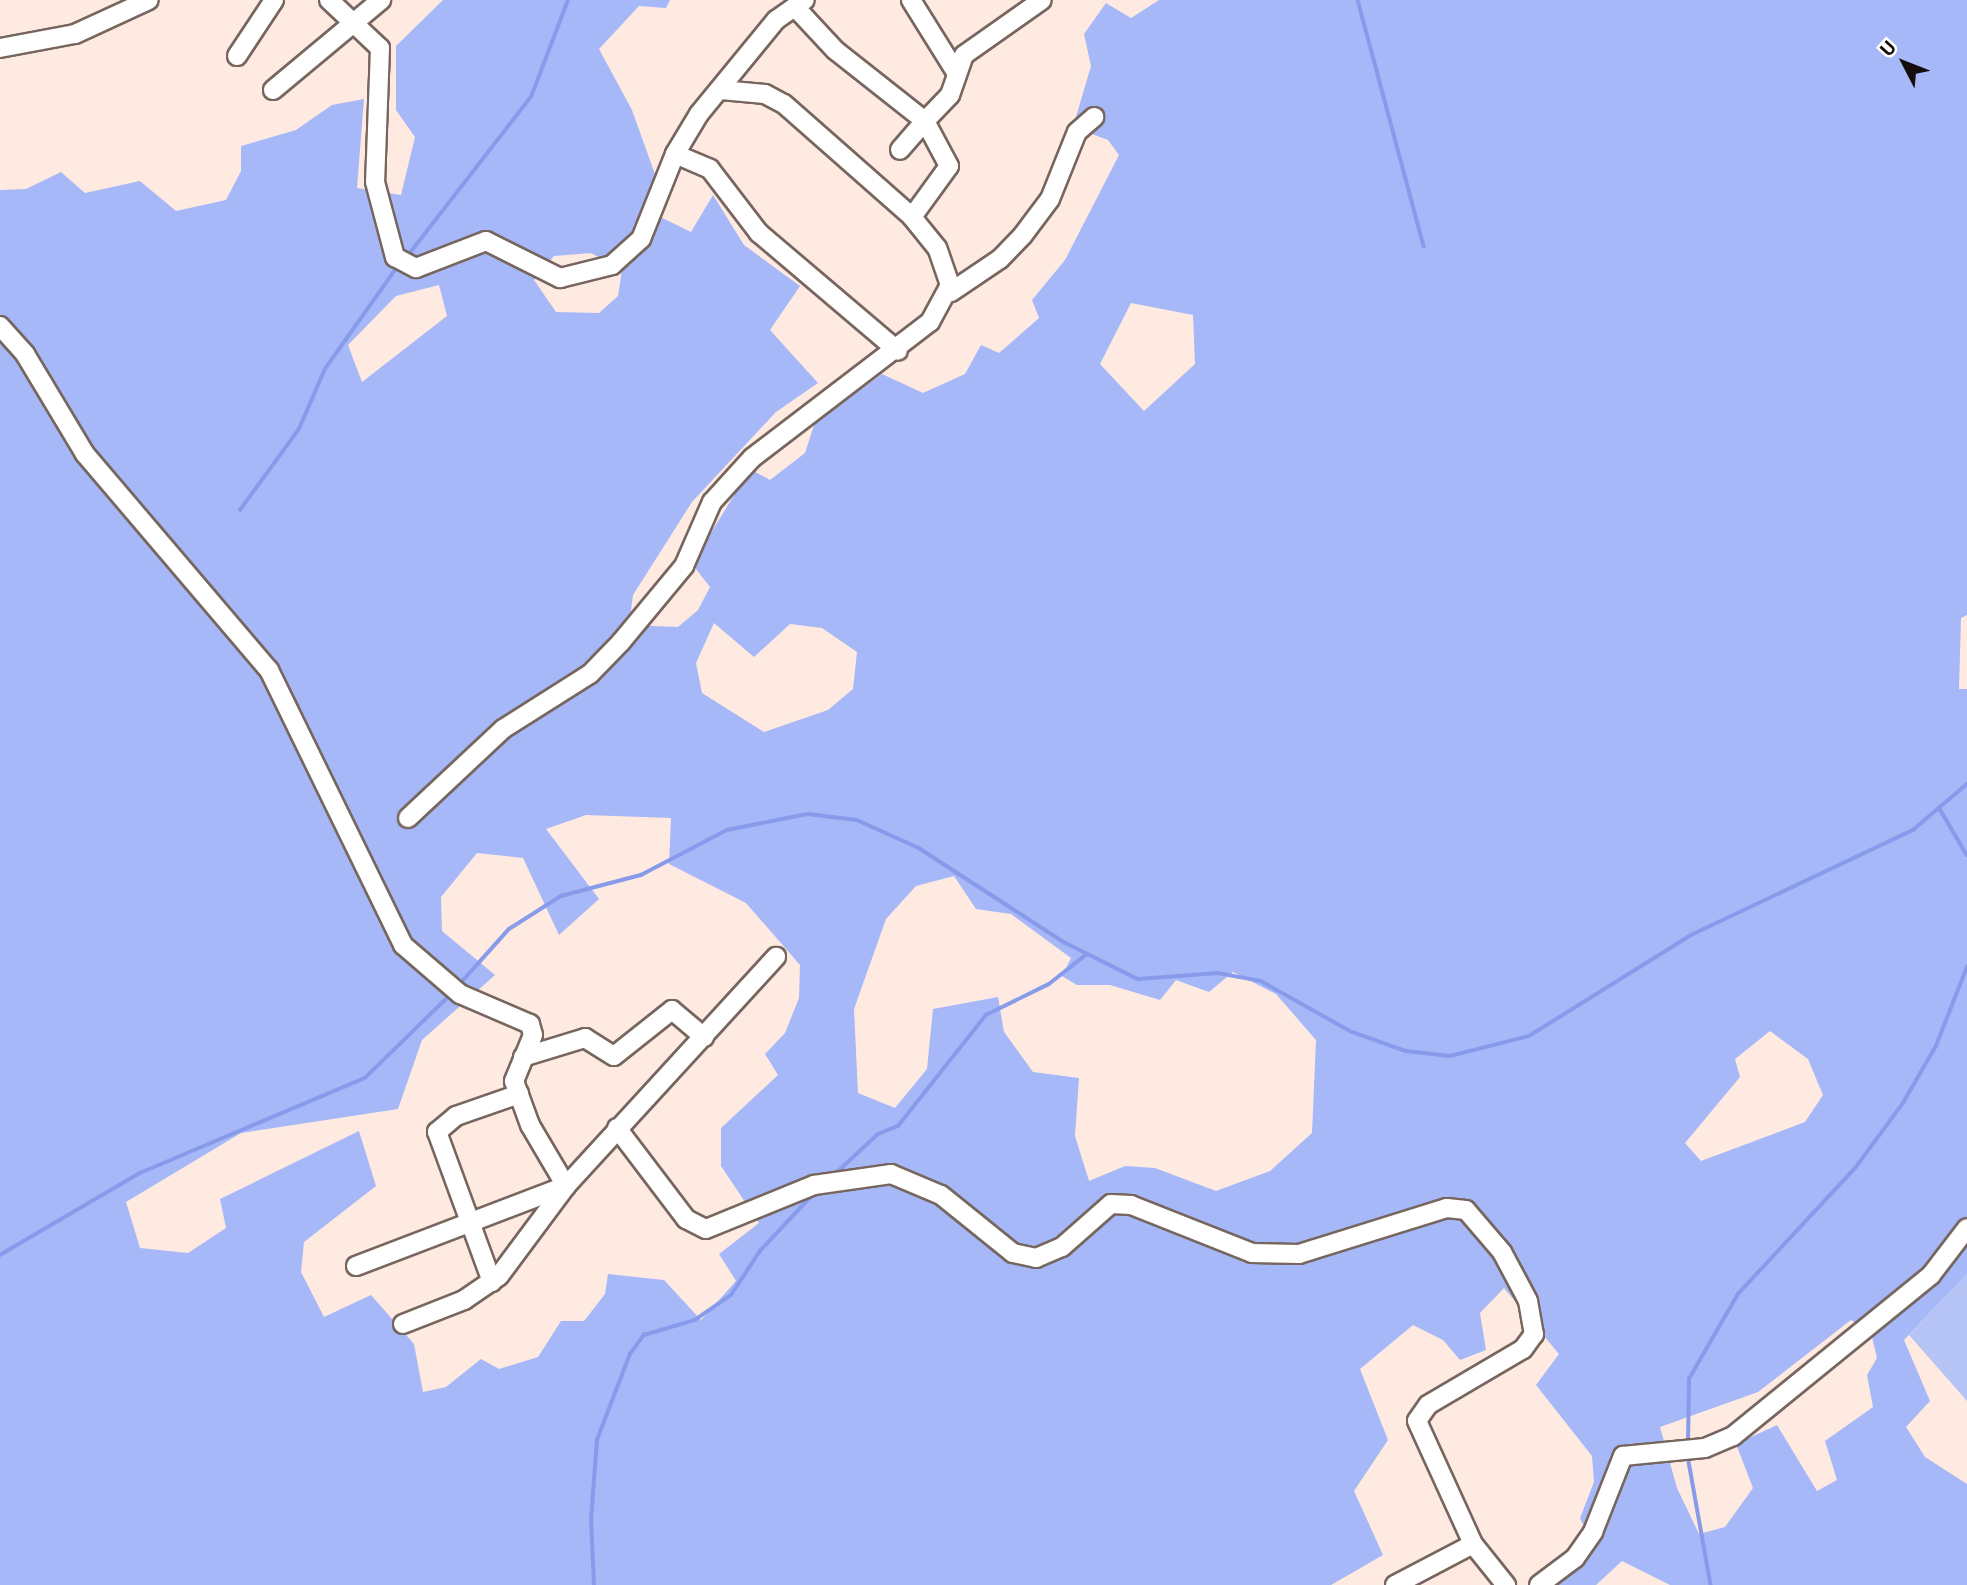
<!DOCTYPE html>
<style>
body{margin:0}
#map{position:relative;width:1967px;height:1585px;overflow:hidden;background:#feeae1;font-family:Roboto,sans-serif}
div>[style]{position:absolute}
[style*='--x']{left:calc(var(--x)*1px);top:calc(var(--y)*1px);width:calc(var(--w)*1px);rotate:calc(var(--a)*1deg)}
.green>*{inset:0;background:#b6c4f5}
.forest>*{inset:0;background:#a6b8f8}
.stream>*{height:3.5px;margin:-1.75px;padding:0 1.75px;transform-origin:1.75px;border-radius:1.75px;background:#889beb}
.roads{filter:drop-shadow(2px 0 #77665e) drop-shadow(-2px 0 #77665e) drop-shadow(0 2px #77665e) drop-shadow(0 -2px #77665e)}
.minor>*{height:18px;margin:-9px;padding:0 9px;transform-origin:9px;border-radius:9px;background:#fff}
span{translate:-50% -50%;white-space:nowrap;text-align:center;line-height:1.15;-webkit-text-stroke:7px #fff;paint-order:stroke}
.north{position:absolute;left:1869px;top:28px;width:70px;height:70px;-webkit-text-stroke:5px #fff;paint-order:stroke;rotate:312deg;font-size:19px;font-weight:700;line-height:28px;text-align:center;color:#140d0b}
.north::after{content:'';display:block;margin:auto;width:24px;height:32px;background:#140d0b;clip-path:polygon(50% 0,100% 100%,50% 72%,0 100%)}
</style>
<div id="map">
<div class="green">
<div style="clip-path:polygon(1967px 1274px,1967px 1401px,1909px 1335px)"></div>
</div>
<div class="forest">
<div style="clip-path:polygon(evenodd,443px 0,670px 0,666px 8px,639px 6px,599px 49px,632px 110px,657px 180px,648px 211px,691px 232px,713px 195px,744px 245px,800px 286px,770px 330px,818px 383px,776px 412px,692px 502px,633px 595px,629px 625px,678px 627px,698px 610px,710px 587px,692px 564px,750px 469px,770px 480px,805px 453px,815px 422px,882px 374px,923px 393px,965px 374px,981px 345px,999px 353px,1039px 318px,1032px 300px,1065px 260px,1119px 155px,1108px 140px,1073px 127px,1091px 66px,1084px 34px,1106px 3px,1131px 18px,1159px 0,1967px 0,1967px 615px,1961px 618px,1959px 689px,1967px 689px,1967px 1274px,1904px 1340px,1930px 1401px,1906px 1427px,1925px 1457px,1967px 1484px,1967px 1585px,1670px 1585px,1622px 1561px,1596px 1585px,1559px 1585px,1554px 1582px,1593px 1545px,1580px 1518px,1594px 1482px,1592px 1456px,1536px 1385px,1559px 1354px,1504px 1288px,1480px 1313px,1486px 1350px,1460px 1360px,1443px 1340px,1413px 1325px,1360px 1369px,1388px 1440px,1354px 1491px,1383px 1555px,1331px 1585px,0 1585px,0 190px,26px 189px,61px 172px,85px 193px,140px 181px,176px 211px,226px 200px,241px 171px,241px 146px,296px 130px,332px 105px,364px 99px,357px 188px,401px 195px,415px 137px,396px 110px,396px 46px,443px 0,591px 253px,622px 270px,618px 296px,599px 313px,556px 312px,534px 280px,554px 256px,591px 253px,443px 0,439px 285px,447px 316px,362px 382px,348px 345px,396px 296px,439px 285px,443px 0,1131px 303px,1193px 315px,1195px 364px,1144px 411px,1100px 364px,1131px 303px,443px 0,714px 623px,754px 657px,790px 624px,822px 628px,857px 652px,853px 689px,828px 710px,764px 732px,702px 693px,696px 663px,714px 623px,443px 0,586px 815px,671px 818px,669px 864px,746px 903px,800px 965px,799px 998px,785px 1033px,765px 1054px,778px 1075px,721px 1128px,721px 1166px,759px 1223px,719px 1254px,736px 1281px,701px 1320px,664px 1280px,608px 1274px,605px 1294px,584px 1321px,561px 1321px,538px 1357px,499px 1369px,481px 1359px,446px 1387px,423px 1392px,414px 1344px,371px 1295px,324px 1317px,301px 1272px,304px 1242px,376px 1186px,359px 1131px,220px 1199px,226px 1228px,188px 1253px,140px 1248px,126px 1202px,241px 1133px,398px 1109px,422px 1040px,495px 975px,442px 931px,441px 897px,477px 853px,523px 858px,559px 935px,599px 899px,546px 829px,586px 815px,443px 0,954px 876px,976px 909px,1011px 914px,1071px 958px,1062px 976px,1077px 985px,1110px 985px,1160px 1000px,1176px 980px,1209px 992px,1233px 972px,1276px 994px,1316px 1040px,1312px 1133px,1270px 1171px,1216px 1191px,1155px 1168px,1125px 1166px,1089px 1181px,1075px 1136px,1079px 1078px,1033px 1072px,1004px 1032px,998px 997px,933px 1009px,927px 1069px,895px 1108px,858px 1093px,854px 1009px,886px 919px,916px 886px,954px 876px,443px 0,1770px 1031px,1808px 1059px,1823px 1095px,1805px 1122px,1701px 1161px,1685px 1143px,1740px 1077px,1735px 1059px,1770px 1031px,443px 0,1851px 1320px,1871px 1333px,1877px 1358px,1867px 1375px,1873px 1407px,1825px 1441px,1837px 1480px,1817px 1491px,1777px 1425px,1736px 1444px,1753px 1488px,1725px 1527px,1699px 1534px,1677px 1488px,1660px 1427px,1758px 1392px,1851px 1320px)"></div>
</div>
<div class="stream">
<div style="--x:1358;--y:0;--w:255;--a:75"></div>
<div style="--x:406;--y:258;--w:204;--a:-52.2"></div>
<div style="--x:531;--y:97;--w:104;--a:-69.1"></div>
<div style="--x:240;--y:510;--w:100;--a:-53.9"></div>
<div style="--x:299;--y:429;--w:65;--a:-66.6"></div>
<div style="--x:325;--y:369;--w:126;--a:-54.7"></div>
<div style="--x:1940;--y:809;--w:53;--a:59.6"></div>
<div style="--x:458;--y:986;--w:76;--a:-48.2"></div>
<div style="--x:509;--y:929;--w:62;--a:-32.4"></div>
<div style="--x:561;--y:896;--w:83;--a:-14.7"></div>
<div style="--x:641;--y:875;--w:97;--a:-27.6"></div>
<div style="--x:727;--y:830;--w:83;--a:-11.2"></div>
<div style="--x:808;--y:814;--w:49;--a:7"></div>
<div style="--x:857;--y:820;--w:68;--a:24.3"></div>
<div style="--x:919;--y:848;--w:173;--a:33"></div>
<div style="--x:1064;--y:942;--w:83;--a:26.6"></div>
<div style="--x:1138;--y:979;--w:80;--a:-4.3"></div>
<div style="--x:1218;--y:973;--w:44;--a:10.5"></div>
<div style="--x:1261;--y:981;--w:104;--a:29.3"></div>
<div style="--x:1352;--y:1032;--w:57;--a:19.4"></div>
<div style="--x:1406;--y:1051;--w:44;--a:6.5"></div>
<div style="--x:1450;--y:1056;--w:81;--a:-14.2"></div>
<div style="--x:1529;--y:1036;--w:191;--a:-31.9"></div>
<div style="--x:1691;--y:935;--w:246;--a:-25.3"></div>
<div style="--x:1913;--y:830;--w:71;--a:-40.4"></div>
<div style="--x:834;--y:1175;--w:60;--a:-43"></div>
<div style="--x:878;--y:1134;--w:22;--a:-22"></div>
<div style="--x:898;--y:1126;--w:142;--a:-51.6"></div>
<div style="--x:986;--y:1015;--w:70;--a:-26.2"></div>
<div style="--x:1049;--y:984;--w:48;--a:-38.3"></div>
<div style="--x:0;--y:1255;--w:162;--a:-30.4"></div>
<div style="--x:140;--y:1173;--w:244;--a:-22.9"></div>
<div style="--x:365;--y:1078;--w:119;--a:-44.3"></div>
<div style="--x:1688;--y:1445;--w:66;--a:-89.1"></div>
<div style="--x:1689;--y:1379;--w:98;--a:-60"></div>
<div style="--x:1738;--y:1294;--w:173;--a:-47.1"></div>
<div style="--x:1856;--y:1167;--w:79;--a:-53.7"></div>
<div style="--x:1903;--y:1103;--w:66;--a:-59.9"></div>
<div style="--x:1936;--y:1046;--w:85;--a:-68.6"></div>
<div style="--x:1688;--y:1456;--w:131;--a:79.9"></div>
<div style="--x:594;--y:1585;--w:65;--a:-92.6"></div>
<div style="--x:591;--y:1520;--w:80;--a:-85.7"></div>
<div style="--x:597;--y:1440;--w:92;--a:-69"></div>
<div style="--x:630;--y:1354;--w:24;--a:-54"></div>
<div style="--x:644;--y:1335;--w:53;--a:-16.4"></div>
<div style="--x:695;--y:1320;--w:44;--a:-34.8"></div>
<div style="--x:731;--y:1295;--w:53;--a:-56.6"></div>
<div style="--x:760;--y:1251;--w:81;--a:-47"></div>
</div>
<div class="roads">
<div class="minor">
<div style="--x:329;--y:0;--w:70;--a:43.3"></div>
<div style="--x:380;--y:48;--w:134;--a:92.1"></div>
<div style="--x:375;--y:182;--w:78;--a:75.1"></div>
<div style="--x:395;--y:257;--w:24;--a:28"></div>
<div style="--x:416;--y:268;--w:75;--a:-21.1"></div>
<div style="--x:486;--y:241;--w:83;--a:26.6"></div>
<div style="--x:560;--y:278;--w:54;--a:-14"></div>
<div style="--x:612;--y:265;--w:39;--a:-42"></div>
<div style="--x:641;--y:239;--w:92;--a:-68.2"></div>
<div style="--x:675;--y:154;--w:47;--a:-59"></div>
<div style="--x:699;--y:114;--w:122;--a:-50.7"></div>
<div style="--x:776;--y:20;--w:35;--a:-35"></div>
<div style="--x:911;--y:0;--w:87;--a:58.1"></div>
<div style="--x:795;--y:7;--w:59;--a:47.1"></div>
<div style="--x:835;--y:50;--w:115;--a:38.3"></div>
<div style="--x:925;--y:121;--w:38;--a:131"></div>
<div style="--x:0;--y:48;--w:76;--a:-10.6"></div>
<div style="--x:75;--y:34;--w:81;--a:-24.7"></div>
<div style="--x:237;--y:56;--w:67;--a:-56.5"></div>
<div style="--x:273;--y:90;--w:141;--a:-39.8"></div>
<div style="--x:721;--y:90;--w:44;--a:5.2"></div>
<div style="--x:765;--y:94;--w:21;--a:28"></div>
<div style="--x:784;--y:104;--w:171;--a:41.4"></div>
<div style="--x:675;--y:154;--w:38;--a:23"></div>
<div style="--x:710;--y:169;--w:81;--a:52.6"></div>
<div style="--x:759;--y:233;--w:182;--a:40.3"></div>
<div style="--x:951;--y:292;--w:59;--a:-34"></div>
<div style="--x:1000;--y:259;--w:33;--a:-46"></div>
<div style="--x:1023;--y:235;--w:45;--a:-53.1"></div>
<div style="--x:1050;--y:199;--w:72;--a:-68.1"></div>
<div style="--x:1077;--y:132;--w:23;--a:-41"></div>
<div style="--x:0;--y:326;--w:38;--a:48"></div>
<div style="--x:25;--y:354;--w:117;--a:59"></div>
<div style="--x:85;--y:454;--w:284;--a:49.6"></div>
<div style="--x:269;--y:670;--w:306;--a:64"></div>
<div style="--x:403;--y:945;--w:75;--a:40.7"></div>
<div style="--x:460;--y:994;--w:76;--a:23.2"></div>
<div style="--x:530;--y:1024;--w:11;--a:75"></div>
<div style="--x:533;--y:1035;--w:50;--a:112.4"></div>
<div style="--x:514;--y:1081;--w:47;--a:70"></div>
<div style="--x:530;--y:1125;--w:71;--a:59.5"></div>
<div style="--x:566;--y:1186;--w:311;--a:-47.5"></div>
<div style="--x:408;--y:818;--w:130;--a:-43.1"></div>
<div style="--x:503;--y:729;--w:103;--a:-32.3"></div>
<div style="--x:590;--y:674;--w:45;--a:-45.9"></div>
<div style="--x:621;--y:642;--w:99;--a:-50.3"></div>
<div style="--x:684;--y:566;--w:70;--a:-66.4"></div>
<div style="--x:712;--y:502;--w:59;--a:-47.7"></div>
<div style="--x:752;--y:458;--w:224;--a:-37.4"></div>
<div style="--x:930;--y:322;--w:42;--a:-61.6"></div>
<div style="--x:950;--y:285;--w:39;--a:-109"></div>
<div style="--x:937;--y:248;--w:40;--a:-129"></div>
<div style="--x:912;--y:217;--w:63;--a:-54"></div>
<div style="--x:949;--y:166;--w:51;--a:-118.1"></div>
<div style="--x:925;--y:121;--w:36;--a:-46"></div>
<div style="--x:950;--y:95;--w:42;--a:-70.7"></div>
<div style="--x:964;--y:55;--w:95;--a:-35.2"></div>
<div style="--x:523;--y:1057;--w:65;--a:-17"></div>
<div style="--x:585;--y:1038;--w:34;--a:32"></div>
<div style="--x:614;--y:1056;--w:74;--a:-38.4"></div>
<div style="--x:672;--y:1010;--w:42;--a:40.2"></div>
<div style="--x:617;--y:1128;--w:114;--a:52.8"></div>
<div style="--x:686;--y:1219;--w:22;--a:27"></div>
<div style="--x:706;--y:1229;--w:117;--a:-22.2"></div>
<div style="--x:814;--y:1185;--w:78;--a:-8.1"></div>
<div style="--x:891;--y:1174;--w:54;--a:22.8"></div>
<div style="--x:941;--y:1195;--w:92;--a:38.9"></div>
<div style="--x:1013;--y:1253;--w:24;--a:12"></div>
<div style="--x:1036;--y:1258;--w:28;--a:-23"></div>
<div style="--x:1062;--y:1247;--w:65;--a:-41.3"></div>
<div style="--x:1111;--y:1204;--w:20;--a:3"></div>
<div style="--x:1131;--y:1205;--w:130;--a:21.6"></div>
<div style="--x:1252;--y:1253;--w:47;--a:1.2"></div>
<div style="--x:1299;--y:1254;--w:155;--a:-17.3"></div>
<div style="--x:1447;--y:1208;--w:19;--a:6"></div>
<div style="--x:1466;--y:1210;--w:55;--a:49.4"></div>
<div style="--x:1502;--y:1252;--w:55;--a:62"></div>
<div style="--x:1528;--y:1301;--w:34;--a:80"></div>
<div style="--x:1534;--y:1334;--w:19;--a:126"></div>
<div style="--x:1523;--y:1349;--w:110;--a:149.5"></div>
<div style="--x:1428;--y:1405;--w:19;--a:125"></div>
<div style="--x:1417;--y:1421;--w:135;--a:65.5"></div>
<div style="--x:1473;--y:1544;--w:53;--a:51.2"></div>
<div style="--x:356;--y:1266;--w:225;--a:-20.9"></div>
<div style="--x:492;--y:1282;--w:160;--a:-110.1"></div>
<div style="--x:437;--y:1132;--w:25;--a:-40"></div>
<div style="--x:456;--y:1116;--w:67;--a:-19.2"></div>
<div style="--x:403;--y:1324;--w:66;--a:-21.5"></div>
<div style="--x:464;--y:1300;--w:42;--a:-34.4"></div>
<div style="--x:499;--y:1276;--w:112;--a:-53.3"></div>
<div style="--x:1395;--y:1585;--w:88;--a:-27.7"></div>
<div style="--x:1539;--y:1585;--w:45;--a:-36.9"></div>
<div style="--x:1575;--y:1558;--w:32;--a:-55"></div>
<div style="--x:1593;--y:1532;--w:82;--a:-68.5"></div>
<div style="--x:1623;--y:1456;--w:82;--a:-5.6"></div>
<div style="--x:1705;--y:1448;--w:30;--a:-23"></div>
<div style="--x:1733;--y:1436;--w:255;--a:-39.1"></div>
<div style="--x:1931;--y:1275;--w:59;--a:-52.5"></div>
</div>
</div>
<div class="north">U</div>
</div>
